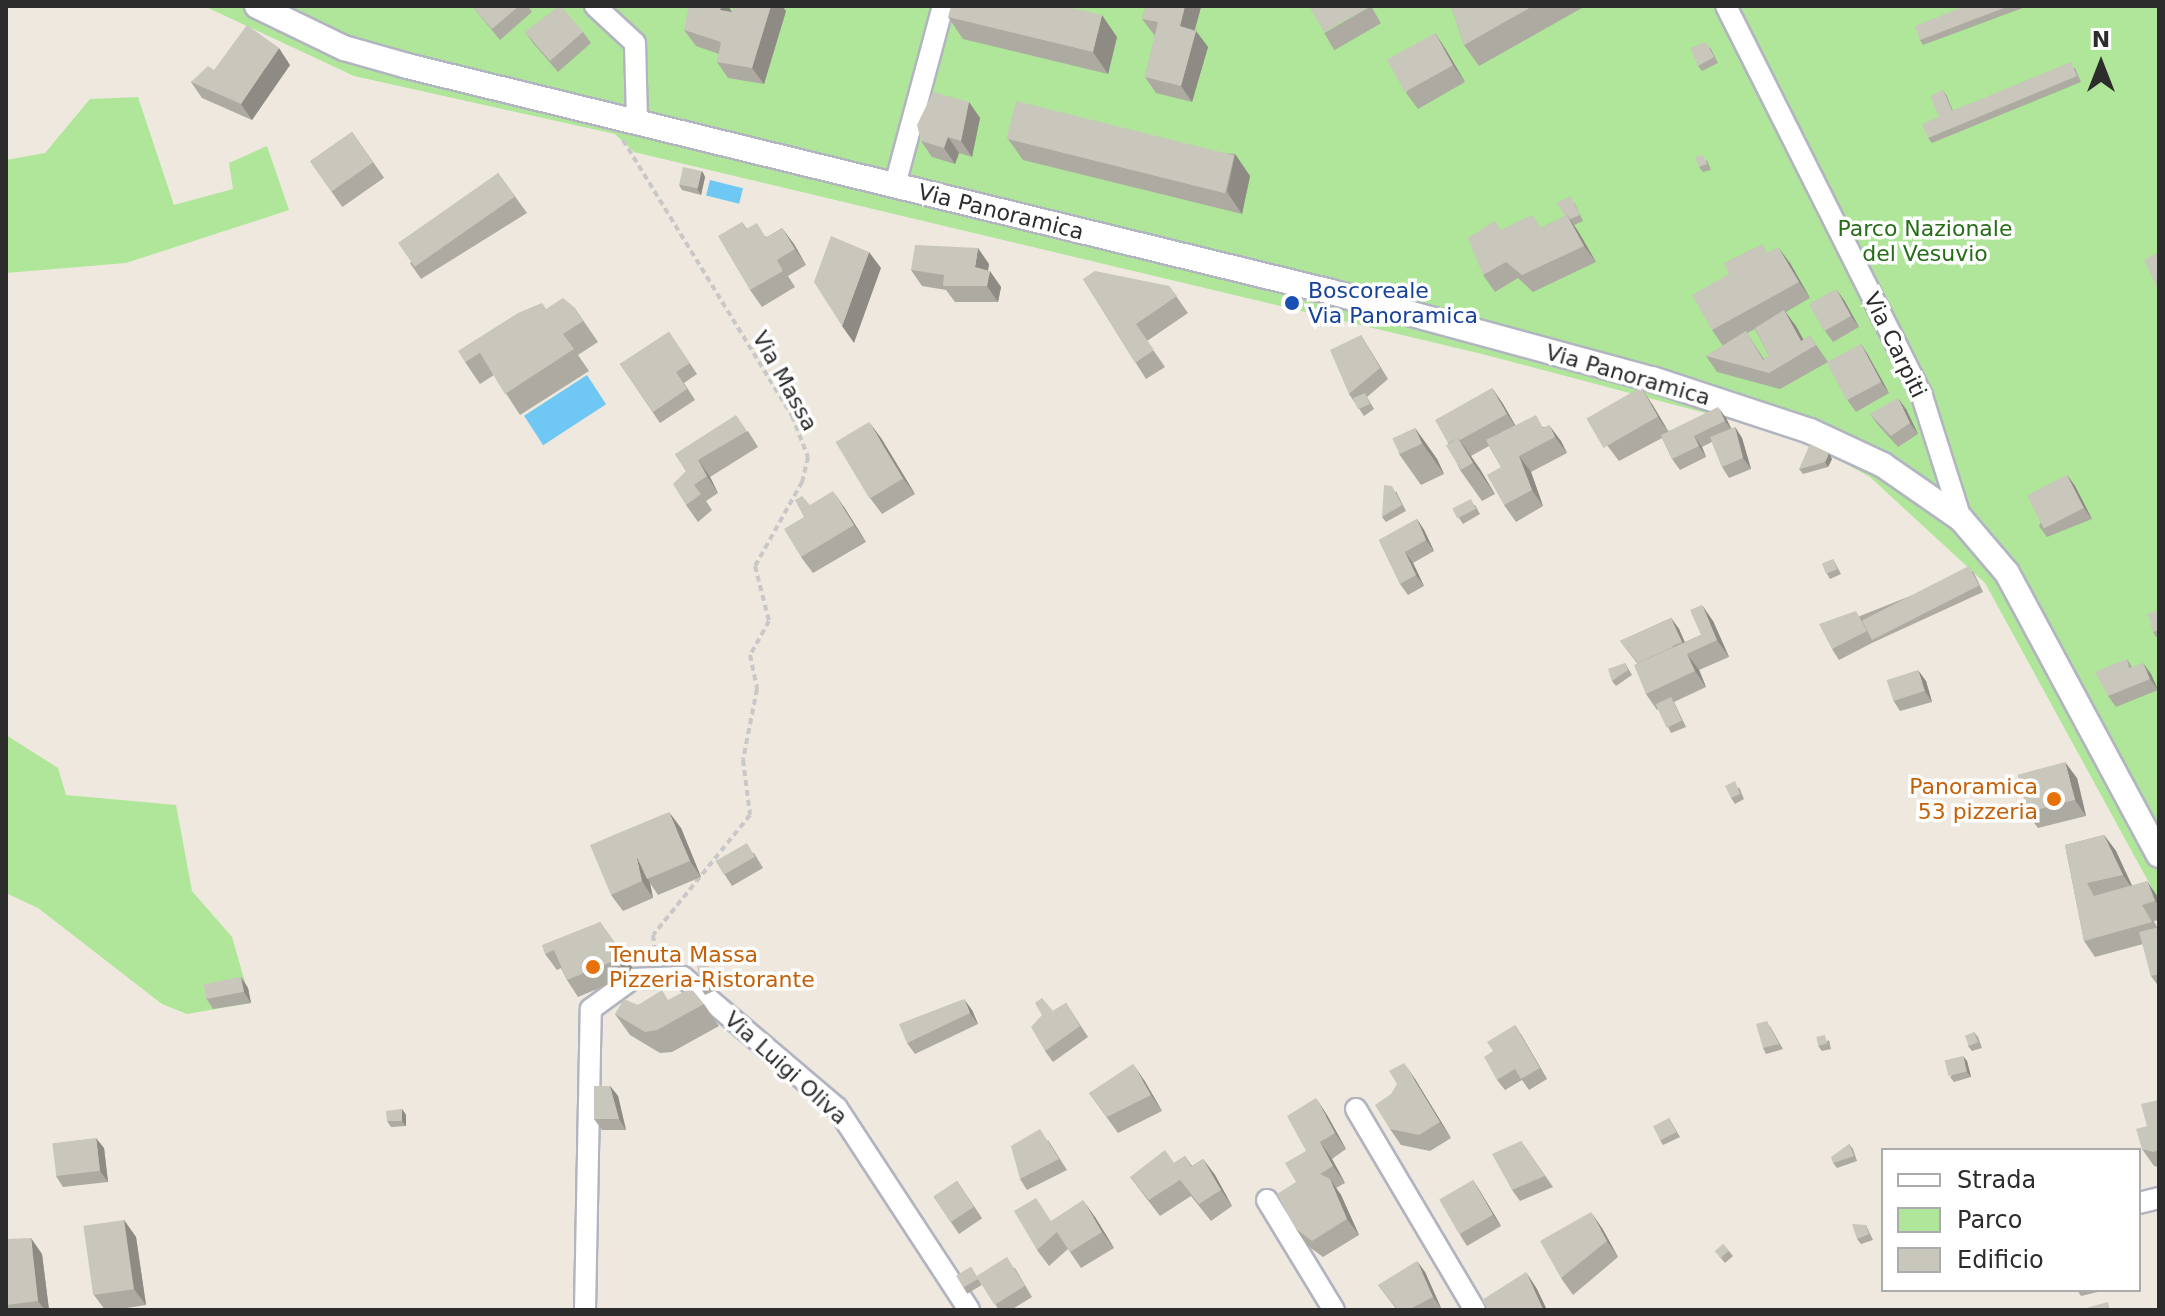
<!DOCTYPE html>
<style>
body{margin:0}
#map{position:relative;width:2165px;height:1316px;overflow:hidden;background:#eee8de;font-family:"DejaVu Sans",sans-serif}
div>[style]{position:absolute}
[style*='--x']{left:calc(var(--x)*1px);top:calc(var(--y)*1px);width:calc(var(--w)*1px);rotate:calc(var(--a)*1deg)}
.green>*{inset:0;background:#afe699}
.water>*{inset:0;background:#6fc8f3;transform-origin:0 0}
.path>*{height:4px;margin-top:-2px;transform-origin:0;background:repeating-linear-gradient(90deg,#c8c8c8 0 6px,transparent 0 10px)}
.roads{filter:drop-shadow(2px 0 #b2b4c0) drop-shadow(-2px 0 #b2b4c0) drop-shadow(0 2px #b2b4c0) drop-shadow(0 -2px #b2b4c0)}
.minor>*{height:20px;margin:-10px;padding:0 10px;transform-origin:10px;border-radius:10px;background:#fff}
.tertiary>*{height:24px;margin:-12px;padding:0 12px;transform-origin:12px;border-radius:12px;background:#fff}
.wall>*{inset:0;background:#adaaa2;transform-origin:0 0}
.shaded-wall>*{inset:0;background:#8d8b84}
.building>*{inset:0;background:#c9c6bc;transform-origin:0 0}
.dots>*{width:22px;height:22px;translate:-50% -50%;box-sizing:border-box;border:4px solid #fff;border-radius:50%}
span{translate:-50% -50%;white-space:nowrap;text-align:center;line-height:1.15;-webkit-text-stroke:7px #fff;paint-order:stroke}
.street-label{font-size:22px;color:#2c2c2c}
.park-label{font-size:22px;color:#256d18}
.transit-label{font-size:22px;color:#164399}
.left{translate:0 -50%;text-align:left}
.food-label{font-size:22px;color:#c56008}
.right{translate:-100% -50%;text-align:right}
.frame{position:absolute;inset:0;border:8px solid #2c2c2c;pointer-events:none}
.legend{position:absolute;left:1881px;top:1148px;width:260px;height:144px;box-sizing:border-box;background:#fff;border:2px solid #ababab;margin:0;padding:10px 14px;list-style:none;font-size:24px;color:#2c2c2c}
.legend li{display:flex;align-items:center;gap:16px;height:40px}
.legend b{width:40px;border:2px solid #ababab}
.north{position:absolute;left:2061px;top:24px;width:80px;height:80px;-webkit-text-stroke:6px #fff;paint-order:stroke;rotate:0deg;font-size:22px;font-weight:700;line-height:32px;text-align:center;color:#2c2c2c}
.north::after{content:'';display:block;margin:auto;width:28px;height:36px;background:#2c2c2c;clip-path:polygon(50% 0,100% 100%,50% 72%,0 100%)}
</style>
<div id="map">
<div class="green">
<div style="clip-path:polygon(204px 6px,2159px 6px,2159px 901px,1985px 583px,1870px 477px,1800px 438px,1482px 354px,634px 152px,615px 134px,354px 76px)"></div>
<div style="clip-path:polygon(138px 97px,174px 205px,233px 189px,229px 163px,267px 146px,289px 210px,126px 263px,6px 273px,6px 160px,45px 153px,90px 99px)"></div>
<div style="clip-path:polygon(6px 735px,58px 768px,66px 795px,176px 805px,192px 891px,232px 937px,251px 1003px,187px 1014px,162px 1004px,38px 908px,6px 893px)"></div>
</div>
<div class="water">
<div style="left:710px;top:180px;width:34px;height:16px;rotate:14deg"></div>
<div style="left:587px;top:375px;width:35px;height:75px;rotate:57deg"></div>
</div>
<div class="path">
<div style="--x:623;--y:140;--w:324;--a:58.5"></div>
<div style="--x:792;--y:416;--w:44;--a:68.7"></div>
<div style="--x:808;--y:457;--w:26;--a:103"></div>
<div style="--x:802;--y:482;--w:96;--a:119.2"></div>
<div style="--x:755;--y:566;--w:57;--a:75.7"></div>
<div style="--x:769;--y:621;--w:39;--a:119"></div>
<div style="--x:750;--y:655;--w:35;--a:78"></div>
<div style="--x:757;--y:689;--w:72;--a:101.2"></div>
<div style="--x:743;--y:760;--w:55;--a:82.7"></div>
<div style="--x:750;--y:815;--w:154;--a:128.9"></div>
<div style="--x:653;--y:935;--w:24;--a:83"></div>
</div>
<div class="roads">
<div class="minor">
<div style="--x:595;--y:6;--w:54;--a:42.8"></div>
<div style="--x:635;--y:43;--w:79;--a:88.5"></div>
<div style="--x:1726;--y:6;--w:436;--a:63.3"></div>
<div style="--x:1922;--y:396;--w:129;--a:72.4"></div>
<div style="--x:895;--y:185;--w:185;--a:-75"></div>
<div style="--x:1356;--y:1109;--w:234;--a:59.4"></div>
<div style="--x:1267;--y:1200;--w:129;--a:58.7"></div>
<div style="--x:2139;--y:1203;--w:21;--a:-14"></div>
<div style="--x:585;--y:1310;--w:301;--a:-88.9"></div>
<div style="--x:591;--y:1009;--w:51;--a:-36.2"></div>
<div style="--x:632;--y:979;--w:51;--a:-2.2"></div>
<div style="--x:683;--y:977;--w:202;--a:40.4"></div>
<div style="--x:837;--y:1108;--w:241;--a:56.8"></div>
</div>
<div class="tertiary">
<div style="--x:257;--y:6;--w:97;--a:25.8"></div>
<div style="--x:344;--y:48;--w:66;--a:15.9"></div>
<div style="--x:407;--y:66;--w:951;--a:13.74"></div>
<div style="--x:1331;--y:292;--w:333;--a:15.2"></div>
<div style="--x:1652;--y:379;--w:166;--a:18.2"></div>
<div style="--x:1810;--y:431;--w:81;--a:25"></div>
<div style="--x:1883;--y:465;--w:95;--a:34.7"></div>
<div style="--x:1961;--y:519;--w:71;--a:49.6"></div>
<div style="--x:2007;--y:573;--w:320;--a:61.7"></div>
</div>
</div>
<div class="wall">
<div style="clip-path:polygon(472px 6px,528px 6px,532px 12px,500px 40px)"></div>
<div style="clip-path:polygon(728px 6px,732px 12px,735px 6px,782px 6px,786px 11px,764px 84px,728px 78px,717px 62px,719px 54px,696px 46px,684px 30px)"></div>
<div style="clip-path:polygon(1146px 6px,1201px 7px,1195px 30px,1196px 31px,1208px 47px,1192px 102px,1156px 93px,1145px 77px,1155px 36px,1142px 19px)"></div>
<div style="left:1371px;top:6px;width:20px;height:54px;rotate:60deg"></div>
<div style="clip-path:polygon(1451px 6px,1581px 6px,1582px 8px,1479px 66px,1464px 45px)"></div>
<div style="clip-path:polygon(1965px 6px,2028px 6px,1923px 45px,1920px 40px)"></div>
<div style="clip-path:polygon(948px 17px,1117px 37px,1108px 74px,963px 39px)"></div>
<div style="clip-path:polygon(525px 32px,583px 32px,591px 43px,558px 72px,533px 43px)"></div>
<div style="clip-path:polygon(1435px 33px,1446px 50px,1465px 82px,1418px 109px,1406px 93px)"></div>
<div style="clip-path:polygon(1710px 47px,1718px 63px,1702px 71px,1698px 66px)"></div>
<div style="clip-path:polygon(290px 65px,252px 120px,202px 98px,191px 82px,214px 70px)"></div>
<div style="clip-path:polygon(2075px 68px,2081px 82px,1932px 143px,1928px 138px,1939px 117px,1943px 90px,1947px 96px,1953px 111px)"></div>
<div style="clip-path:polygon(969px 102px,980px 118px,972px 157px,959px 153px,955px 164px,932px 157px,921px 141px)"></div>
<div style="left:352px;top:132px;width:56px;height:51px;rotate:55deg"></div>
<div style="clip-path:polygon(1008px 139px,1235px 154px,1250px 176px,1242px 214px,1023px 160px)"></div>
<div style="clip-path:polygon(1707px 160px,1711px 170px,1703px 172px,1699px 167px)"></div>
<div style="clip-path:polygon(702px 171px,705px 177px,701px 195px,682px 190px,679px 185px)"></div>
<div style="clip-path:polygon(498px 173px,527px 213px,421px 279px,410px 263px)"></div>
<div style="clip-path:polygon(1574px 202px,1583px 221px,1574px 225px,1596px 262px,1533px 292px,1518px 278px,1495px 292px,1483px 275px,1501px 230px,1541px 228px,1565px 216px)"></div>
<div style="clip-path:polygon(742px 222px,747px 229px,767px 237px,782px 228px,806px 265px,788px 276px,795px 287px,762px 307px,750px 290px)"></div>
<div style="clip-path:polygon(evenodd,1768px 252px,1790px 263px,1810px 298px,1786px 312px,1803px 340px,1810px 336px,1828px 362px,1780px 389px,1717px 372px,1706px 356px,1723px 346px,1712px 330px,1768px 252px,1755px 329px,1769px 356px,1764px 359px,1747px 333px,1755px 329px)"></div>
<div style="clip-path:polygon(989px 264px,988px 270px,1001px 287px,998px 302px,955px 302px,946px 290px,922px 286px,911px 270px)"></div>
<div style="clip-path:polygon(1083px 279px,1169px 286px,1188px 313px,1147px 341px,1165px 367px,1146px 379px)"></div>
<div style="clip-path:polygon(1844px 300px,1859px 327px,1833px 342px,1825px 331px)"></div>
<div style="clip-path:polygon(574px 307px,598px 342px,578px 355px,589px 371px,520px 415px,494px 375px,480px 384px,465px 362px,547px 309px)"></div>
<div style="clip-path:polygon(669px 332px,697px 374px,684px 383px,695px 400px,660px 423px,620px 364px)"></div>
<div style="clip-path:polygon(1361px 335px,1388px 379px,1367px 397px,1374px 409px,1364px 416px,1349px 394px)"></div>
<div style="clip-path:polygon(1861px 344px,1868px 355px,1889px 393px,1856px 412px,1848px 401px)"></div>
<div style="clip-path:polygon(1492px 388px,1503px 404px,1515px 425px,1545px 427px,1561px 441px,1567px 453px,1531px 472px,1543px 506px,1516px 522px,1504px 505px,1501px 467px,1489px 446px,1471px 456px,1495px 494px,1482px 501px,1460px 470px,1448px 443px)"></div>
<div style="clip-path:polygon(1652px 404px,1668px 431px,1726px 418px,1731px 429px,1735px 427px,1742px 438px,1751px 469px,1729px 478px,1722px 467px,1712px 442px,1702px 447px,1706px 457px,1680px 470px,1672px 459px,1662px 438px,1619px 461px,1587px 419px)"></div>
<div style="clip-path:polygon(1906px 409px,1918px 434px,1898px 447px,1878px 425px,1870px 414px)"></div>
<div style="clip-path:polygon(1415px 428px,1437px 459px,1444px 474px,1421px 485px,1399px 454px)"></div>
<div style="clip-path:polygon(748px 431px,758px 447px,710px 477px,718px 493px,706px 501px,712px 510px,698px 522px,686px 505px,686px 471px,675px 454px)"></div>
<div style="clip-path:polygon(881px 438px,915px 494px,882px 514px,870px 498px)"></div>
<div style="clip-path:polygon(1832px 459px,1828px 467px,1803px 474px,1799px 469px)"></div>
<div style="clip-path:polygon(2067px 475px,2075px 486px,2092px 519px,2047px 537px,2039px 526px)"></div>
<div style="clip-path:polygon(1396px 491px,1406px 511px,1386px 522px,1382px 517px)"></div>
<div style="clip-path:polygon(810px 505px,844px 507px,866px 542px,813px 573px,801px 557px,804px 517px)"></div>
<div style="clip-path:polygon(1475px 505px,1480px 514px,1463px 524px,1453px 509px)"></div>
<div style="clip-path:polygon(1417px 519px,1424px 530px,1434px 551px,1413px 563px,1424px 586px,1408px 595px,1400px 584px,1379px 540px)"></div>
<div style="clip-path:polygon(1833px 559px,1841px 574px,1830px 579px,1827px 574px)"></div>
<div style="clip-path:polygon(1973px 571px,1983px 592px,1874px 642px,1839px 660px,1832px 649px,1860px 616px)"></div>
<div style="clip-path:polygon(2159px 610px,2159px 636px,2156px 637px,2153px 632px)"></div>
<div style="clip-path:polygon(1671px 618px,1679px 629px,1685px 642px,1701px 635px,1713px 621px,1729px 657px,1699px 670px,1706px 687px,1674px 702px,1686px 727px,1671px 733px,1659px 709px,1657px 710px,1646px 694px,1637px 663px,1620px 641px)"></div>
<div style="clip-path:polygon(2127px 659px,2132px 667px,2151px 674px,2158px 690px,2116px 707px,2108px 696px)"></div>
<div style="clip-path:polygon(1625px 663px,1632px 675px,1616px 686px,1612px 681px)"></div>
<div style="clip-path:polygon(1926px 681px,1932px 702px,1900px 711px,1893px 700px)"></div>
<div style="clip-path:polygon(2077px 778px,2086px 816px,2038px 828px,2026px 812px)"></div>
<div style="clip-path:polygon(1739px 787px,1744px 799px,1735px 804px,1731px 798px)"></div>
<div style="clip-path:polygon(681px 828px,701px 877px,658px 895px,650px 883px,653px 898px,623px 911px,611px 895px)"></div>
<div style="clip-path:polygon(2104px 835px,2116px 851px,2132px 885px,2159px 899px,2159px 920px,2154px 921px,2157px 927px,2159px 927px,2159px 987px,2151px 976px,2143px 944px,2095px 957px,2084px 941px,2065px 845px)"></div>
<div style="clip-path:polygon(754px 853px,763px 868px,732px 886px,716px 861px)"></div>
<div style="clip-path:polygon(600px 922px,632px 967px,628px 976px,578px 997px,567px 980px,561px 968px,557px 970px,545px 954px)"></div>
<div style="clip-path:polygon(712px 972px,718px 989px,705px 995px,701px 989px)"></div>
<div style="clip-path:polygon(241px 977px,248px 988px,251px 1003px,213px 1009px,206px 998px)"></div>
<div style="clip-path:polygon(669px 1000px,704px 1004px,719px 1026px,672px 1052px,660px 1053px,630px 1035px,615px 1014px,638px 1005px)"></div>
<div style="clip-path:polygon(1066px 1003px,1088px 1037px,1053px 1062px,1045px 1051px,1053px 1011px)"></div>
<div style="clip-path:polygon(972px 1010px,978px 1024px,915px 1054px,907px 1043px)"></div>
<div style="clip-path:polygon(1515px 1025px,1547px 1079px,1529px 1090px,1522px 1080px,1505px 1090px,1497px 1080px,1493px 1051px)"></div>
<div style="clip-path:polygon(1770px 1026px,1783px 1049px,1766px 1054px,1763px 1048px)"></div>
<div style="clip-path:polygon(1974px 1032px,1978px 1037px,1982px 1048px,1972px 1051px,1968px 1046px)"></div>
<div style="clip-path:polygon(1829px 1040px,1831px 1049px,1822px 1051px,1818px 1046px)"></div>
<div style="clip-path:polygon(1967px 1061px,1971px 1077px,1954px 1082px,1950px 1077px)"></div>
<div style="clip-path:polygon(1415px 1079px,1451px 1138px,1430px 1151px,1401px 1145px,1390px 1129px)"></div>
<div style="clip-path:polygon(1144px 1080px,1162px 1111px,1118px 1133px,1089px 1093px)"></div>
<div style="clip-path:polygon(610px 1086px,618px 1096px,626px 1130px,602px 1130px,594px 1119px)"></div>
<div style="clip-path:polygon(2159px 1100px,2159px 1167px,2154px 1166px,2142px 1149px,2147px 1126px)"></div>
<div style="clip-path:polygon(402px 1109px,406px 1115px,406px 1126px,391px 1127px,387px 1121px)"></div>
<div style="clip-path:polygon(1327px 1115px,1346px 1149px,1332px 1159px,1345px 1183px,1336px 1188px,1341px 1195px,1359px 1235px,1323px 1257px,1307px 1245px,1296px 1229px,1306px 1151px)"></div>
<div style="clip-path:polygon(1669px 1118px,1680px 1137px,1663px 1145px,1660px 1140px)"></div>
<div style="clip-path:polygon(1048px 1140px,1067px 1170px,1027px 1190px,1020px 1179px)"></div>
<div style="clip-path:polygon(1521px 1141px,1553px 1187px,1520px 1201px,1512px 1190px)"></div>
<div style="clip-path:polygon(1849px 1144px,1853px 1149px,1857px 1161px,1837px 1168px,1833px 1163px)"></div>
<div style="clip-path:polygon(104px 1148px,108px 1182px,63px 1187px,56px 1176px)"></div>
<div style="clip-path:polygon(1185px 1156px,1192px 1166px,1203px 1159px,1215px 1175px,1232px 1206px,1211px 1221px,1191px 1196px,1160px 1216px,1130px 1177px,1174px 1163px)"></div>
<div style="clip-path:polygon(1473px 1180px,1501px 1226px,1467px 1246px,1460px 1235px)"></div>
<div style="left:957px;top:1181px;width:45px;height:28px;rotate:56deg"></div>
<div style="clip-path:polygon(1095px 1217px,1114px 1248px,1081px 1268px,1068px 1249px,1049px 1266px,1037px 1250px,1052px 1220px)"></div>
<div style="clip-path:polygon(124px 1220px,136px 1237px,146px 1305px,113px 1310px,105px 1310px,94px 1295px)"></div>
<div style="clip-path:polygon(1866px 1225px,1873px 1240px,1861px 1244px,1857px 1239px)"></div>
<div style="clip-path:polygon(1602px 1228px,1618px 1257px,1573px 1295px,1561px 1278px)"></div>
<div style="clip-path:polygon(6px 1239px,42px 1254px,49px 1310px,6px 1310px)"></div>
<div style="clip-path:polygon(1723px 1244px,1733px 1256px,1725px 1263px,1719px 1256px)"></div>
<div style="left:971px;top:1267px;width:21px;height:17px;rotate:59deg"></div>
<div style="clip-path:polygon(1015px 1268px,1032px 1297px,1011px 1310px,999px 1310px,977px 1276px)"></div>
<div style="clip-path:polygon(1425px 1272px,1441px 1308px,1437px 1310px,1397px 1310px,1378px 1285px)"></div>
<div style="clip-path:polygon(2077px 1290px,2106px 1290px,2081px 1296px)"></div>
</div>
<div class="shaded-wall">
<div style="clip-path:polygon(721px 6px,728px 6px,734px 15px,720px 10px)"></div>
<div style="clip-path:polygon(771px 6px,782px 6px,786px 11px,764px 84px,752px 68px)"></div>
<div style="clip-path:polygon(1185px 6px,1201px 7px,1191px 43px,1180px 26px)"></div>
<div style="clip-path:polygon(1102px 15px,1117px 37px,1108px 74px,1093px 52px)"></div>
<div style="clip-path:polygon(1196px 31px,1208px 47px,1192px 102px,1181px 86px)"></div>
<div style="clip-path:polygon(1435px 33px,1446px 50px,1465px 82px,1453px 65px)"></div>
<div style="clip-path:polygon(279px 48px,290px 65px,252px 120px,241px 104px)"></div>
<div style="clip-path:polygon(969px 102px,980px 118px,972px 157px,961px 141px)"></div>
<div style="clip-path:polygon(948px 137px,959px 153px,955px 164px,944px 148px)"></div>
<div style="clip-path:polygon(1235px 154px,1250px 176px,1242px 214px,1227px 192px)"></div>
<div style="clip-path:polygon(702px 171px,705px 177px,701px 195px,697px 189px)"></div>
<div style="clip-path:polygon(1567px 215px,1578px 231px,1596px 262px,1584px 246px)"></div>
<div style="clip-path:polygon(782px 228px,794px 244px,806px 265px,795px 249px)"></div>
<div style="clip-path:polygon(1778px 247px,1790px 263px,1810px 298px,1799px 282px)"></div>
<div style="clip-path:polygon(978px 248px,989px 264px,986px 283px,975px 267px)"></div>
<div style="clip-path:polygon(869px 252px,881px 268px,854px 343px,842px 326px)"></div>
<div style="clip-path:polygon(990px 271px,1001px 287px,998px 302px,987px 286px)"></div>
<div style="clip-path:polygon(1836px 289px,1844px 300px,1859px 327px,1851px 316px)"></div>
<div style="clip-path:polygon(1784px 310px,1796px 326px,1809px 350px,1801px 341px)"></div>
<div style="clip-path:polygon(1861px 344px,1868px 355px,1889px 393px,1881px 382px)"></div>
<div style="clip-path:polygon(1641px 387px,1652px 404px,1670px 434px,1658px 417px)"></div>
<div style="clip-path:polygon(1492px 388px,1503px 404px,1518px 430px,1507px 414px)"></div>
<div style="clip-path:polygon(1898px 398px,1906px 409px,1918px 434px,1910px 423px)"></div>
<div style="clip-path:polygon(1718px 407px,1726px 418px,1733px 432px,1725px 421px)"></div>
<div style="clip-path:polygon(869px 422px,881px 438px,915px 494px,903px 478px)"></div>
<div style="clip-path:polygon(1549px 425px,1561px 441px,1567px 453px,1555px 437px)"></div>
<div style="clip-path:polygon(1735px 427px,1742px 438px,1751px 469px,1743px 458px)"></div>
<div style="clip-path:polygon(1415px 428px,1437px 459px,1444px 474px,1422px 443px)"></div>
<div style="clip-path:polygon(1694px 436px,1702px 447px,1706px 457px,1699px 446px)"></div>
<div style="clip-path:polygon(1458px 438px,1480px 469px,1495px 494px,1473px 463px)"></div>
<div style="clip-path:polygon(1829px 453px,1832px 459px,1828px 467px,1825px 462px)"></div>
<div style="clip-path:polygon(1519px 456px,1531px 472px,1543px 506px,1532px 490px)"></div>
<div style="clip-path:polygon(698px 460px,710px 477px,718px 493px,707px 476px)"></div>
<div style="clip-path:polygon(2067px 475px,2075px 486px,2092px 519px,2084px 508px)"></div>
<div style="clip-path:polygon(833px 491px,844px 507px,866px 542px,854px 525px)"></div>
<div style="clip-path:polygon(1417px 519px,1424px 530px,1434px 551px,1426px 540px)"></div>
<div style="clip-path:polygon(1405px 552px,1413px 563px,1424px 586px,1416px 575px)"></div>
<div style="clip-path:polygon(1702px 605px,1713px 621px,1729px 657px,1717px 640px)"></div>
<div style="clip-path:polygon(1671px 618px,1679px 629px,1689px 653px,1682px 642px)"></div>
<div style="clip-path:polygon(1687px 654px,1699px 670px,1706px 687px,1695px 671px)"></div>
<div style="clip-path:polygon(2143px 663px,2151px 674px,2158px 690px,2150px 679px)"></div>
<div style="clip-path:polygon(1918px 670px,1926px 681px,1932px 702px,1925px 691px)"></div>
<div style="clip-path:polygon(2065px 762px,2077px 778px,2086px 816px,2075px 800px)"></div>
<div style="clip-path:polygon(669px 812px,681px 828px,701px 877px,690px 861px)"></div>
<div style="clip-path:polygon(2104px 835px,2116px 851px,2134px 891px,2123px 875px)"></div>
<div style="clip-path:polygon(636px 855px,650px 883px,653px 898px,642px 881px)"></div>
<div style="clip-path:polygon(2147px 881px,2158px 897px,2159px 906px,2155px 901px)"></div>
<div style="clip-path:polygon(621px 951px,632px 967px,628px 976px,616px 960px)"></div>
<div style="clip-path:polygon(708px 966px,712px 972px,718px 989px,714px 984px)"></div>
<div style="clip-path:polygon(241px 977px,248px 988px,251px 1003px,244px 992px)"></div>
<div style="clip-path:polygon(964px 999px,972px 1010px,978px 1024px,970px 1013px)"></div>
<div style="clip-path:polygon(1515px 1025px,1522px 1036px,1547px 1079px,1540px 1068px)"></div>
<div style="clip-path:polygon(1963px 1056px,1967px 1061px,1971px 1077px,1967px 1072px)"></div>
<div style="clip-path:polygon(1404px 1063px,1415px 1079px,1451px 1138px,1440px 1122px)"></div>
<div style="clip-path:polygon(1133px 1064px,1144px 1080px,1162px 1111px,1151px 1095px)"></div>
<div style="clip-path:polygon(610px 1086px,618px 1096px,626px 1130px,619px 1119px)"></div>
<div style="clip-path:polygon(1316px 1098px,1327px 1115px,1346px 1149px,1335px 1133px)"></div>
<div style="clip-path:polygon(402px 1109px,406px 1115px,406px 1126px,402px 1121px)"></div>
<div style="clip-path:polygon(96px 1138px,104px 1148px,108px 1182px,100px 1171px)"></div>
<div style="clip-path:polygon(1320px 1142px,1332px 1159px,1345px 1183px,1333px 1166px)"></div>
<div style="clip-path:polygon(1203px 1159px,1215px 1175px,1232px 1206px,1221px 1190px)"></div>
<div style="clip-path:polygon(1330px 1179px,1341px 1195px,1359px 1235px,1347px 1219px)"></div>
<div style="clip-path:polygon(1473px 1180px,1480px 1191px,1501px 1226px,1493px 1215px)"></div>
<div style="clip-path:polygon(1083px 1200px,1095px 1217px,1114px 1248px,1102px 1232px)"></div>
<div style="clip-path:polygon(1591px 1212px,1602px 1228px,1618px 1257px,1607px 1241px)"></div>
<div style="clip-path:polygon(124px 1220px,136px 1237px,146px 1305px,134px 1289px)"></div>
<div style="clip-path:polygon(31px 1238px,42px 1254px,49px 1310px,45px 1310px,38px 1301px)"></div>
<div style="clip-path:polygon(1417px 1261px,1425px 1272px,1441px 1308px,1433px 1297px)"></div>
<div style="clip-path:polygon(1526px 1272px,1537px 1289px,1547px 1310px,1543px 1310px)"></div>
</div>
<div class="building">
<div style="clip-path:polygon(472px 6px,519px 6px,492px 29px)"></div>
<div style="clip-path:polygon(559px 6px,561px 6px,583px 32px,550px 61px,525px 32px)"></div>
<div style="clip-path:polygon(689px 6px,721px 6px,720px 10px,732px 12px,735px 6px,771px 6px,752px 68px,717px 62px,721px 42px,684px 30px)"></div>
<div style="clip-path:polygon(951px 6px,1064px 6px,1102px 15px,1093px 52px,948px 17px)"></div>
<div style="clip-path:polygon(1146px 6px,1185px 6px,1180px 26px,1196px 31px,1181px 86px,1145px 77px,1158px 22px,1142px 19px)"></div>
<div style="clip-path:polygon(1309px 6px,1369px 6px,1369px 7px,1324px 32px)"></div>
<div style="clip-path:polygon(1451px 6px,1533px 6px,1464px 45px)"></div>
<div style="clip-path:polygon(1965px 6px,2009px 6px,1920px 40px,1915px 26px)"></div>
<div style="clip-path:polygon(247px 25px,279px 48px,241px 104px,191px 82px,208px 66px,214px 70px)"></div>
<div style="left:1435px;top:33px;width:37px;height:55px;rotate:61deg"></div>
<div style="clip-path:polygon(1706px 42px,1714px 57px,1698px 66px,1690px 48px)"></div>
<div style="clip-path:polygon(2071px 62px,2077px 76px,1928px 138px,1922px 124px,1939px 117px,1930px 96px,1943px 90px,1952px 111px)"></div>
<div style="clip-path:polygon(933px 92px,969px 102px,961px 141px,948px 137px,944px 148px,921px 141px,917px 125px)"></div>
<div style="left:1016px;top:101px;width:225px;height:39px;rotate:14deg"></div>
<div style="left:352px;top:132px;width:37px;height:51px;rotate:55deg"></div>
<div style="clip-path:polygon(1703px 155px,1707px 164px,1699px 167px,1695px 157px)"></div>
<div style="left:683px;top:167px;width:19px;height:18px;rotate:12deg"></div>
<div style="left:498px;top:173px;width:29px;height:122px;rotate:55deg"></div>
<div style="clip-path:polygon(1570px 196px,1580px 215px,1570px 219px,1567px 215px,1565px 216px,1557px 203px)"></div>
<div style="clip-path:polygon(1532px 215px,1541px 228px,1567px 215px,1584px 246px,1522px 275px,1506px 262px,1483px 275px,1468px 238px,1495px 221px,1501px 230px)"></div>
<div style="clip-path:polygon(742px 222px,746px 229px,757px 223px,766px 238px,782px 228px,795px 249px,777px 260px,783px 271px,750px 290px,718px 236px)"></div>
<div style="clip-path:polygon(831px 236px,869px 252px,842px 326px,814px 282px)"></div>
<div style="clip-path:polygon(1762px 244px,1767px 253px,1778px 247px,1799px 282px,1712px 330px,1692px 295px,1729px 274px,1724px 263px)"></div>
<div style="clip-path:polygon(915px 245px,978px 248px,975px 267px,990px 271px,987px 286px,943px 286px,944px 275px,911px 270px)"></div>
<div style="clip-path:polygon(2159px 252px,2159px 292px,2144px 260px)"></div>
<div style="clip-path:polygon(1095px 271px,1169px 286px,1177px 296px,1136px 324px,1154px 350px,1135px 363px,1083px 279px)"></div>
<div style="left:1836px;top:289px;width:31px;height:31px;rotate:61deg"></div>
<div style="clip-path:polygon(563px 298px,574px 307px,583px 321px,563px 334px,574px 349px,505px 394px,480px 353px,465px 362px,458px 351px,518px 313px,542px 303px,546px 309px)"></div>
<div style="clip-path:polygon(1784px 310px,1801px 341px,1810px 336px,1816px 345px,1769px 373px,1706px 356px,1746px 331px,1763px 360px,1769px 356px,1755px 328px)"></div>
<div style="clip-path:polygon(669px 332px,690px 363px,676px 372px,687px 389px,653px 412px,620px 364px)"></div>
<div style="clip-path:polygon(1361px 335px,1380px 368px,1349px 394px,1330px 350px)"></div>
<div style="left:1861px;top:344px;width:43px;height:39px;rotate:62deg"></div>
<div style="left:1641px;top:387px;width:34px;height:63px;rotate:60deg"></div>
<div style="clip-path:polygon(1492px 388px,1507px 414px,1460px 440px,1458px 438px,1448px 443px,1435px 420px)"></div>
<div style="left:1365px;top:393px;width:12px;height:13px;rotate:66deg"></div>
<div style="clip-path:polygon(1898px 398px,1910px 423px,1891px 436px,1870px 414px)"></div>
<div style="clip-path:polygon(1718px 407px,1725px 421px,1694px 436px,1699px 446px,1672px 459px,1661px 435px)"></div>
<div style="clip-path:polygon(736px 415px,747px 431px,698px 460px,707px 476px,694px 485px,701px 494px,686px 505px,673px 484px,686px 471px,675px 454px)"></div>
<div style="clip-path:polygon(1536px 415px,1543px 428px,1549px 425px,1555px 437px,1519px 456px,1532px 490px,1504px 505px,1487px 475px,1501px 467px,1486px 440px)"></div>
<div style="left:869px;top:422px;width:66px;height:39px;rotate:59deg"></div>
<div style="clip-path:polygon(1735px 427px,1743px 458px,1722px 467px,1710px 437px)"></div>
<div style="left:1415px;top:428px;width:17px;height:25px;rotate:65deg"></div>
<div style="left:1458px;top:438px;width:29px;height:14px;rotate:59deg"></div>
<div style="clip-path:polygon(1810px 444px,1829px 453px,1825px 462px,1799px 469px)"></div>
<div style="left:2067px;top:475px;width:37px;height:45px;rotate:63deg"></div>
<div style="clip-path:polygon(1384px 485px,1392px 486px,1402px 505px,1382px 517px)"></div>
<div style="clip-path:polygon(833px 491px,854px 525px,801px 557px,784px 529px,804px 517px,795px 500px,802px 496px,810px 505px)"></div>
<div style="left:1471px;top:499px;width:11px;height:21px;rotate:63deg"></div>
<div style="clip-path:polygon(1417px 519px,1426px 540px,1405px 552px,1416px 575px,1400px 584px,1379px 540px)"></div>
<div style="left:1833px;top:559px;width:11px;height:12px;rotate:68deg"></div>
<div style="left:1969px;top:566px;width:22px;height:120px;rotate:63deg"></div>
<div style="clip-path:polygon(1702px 605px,1717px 640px,1687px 654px,1695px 671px,1646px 694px,1634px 665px,1701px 635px,1690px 610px)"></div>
<div style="clip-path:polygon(2159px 610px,2159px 630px,2153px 632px,2148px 614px)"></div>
<div style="clip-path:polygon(1856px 611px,1867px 631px,1832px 649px,1819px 624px)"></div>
<div style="clip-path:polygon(1671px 618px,1682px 642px,1672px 646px,1673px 647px,1638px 663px,1620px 641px)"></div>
<div style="clip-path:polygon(2127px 659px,2129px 668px,2143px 663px,2150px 679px,2108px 696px,2095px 672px)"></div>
<div style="clip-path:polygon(1625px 663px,1628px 670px,1612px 681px,1608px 669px)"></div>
<div style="left:1918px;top:670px;width:22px;height:33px;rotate:72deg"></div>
<div style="left:1671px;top:697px;width:26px;height:17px;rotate:65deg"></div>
<div style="left:2065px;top:762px;width:39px;height:49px;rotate:75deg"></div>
<div style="clip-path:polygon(1735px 781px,1740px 794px,1731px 798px,1725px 786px)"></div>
<div style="clip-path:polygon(669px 812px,690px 861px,647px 879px,636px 855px,642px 881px,611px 895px,590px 845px)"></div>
<div style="clip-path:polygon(2104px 835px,2123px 875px,2087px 883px,2094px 896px,2147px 881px,2155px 901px,2142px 905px,2152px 922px,2084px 941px,2065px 845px)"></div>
<div style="left:747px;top:843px;width:16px;height:36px;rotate:60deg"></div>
<div style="clip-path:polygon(600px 922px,621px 951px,616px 960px,567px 980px,554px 950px,545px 954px,542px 945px)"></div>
<div style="clip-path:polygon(2159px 927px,2159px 974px,2151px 976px,2139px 932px)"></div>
<div style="clip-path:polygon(697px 965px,708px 966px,714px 984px,701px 989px)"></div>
<div style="left:241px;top:977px;width:15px;height:38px;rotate:79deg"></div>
<div style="clip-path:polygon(691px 988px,704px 1004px,657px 1030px,645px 1032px,615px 1014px,624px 999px,638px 1005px,662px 990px,668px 1000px)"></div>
<div style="clip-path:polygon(1042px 998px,1053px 1011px,1066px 1003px,1080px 1026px,1045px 1051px,1031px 1027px,1042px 1015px,1035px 1003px)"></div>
<div style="clip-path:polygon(964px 999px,970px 1013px,907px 1043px,899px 1024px)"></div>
<div style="clip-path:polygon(1767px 1021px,1779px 1044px,1763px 1048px,1756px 1024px)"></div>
<div style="clip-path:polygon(1515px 1025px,1540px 1068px,1521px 1079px,1515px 1069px,1497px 1080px,1484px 1057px,1493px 1051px,1487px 1042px)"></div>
<div style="left:1974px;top:1032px;width:11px;height:10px;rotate:68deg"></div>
<div style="left:1825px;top:1035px;width:9px;height:9px;rotate:77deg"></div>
<div style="left:1963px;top:1056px;width:16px;height:19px;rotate:76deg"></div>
<div style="clip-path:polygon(1404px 1063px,1440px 1122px,1419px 1135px,1390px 1129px,1375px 1105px,1391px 1094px,1397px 1084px,1389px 1071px)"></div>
<div style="clip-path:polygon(1133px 1064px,1151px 1095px,1107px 1117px,1089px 1093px)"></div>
<div style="clip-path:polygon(594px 1086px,610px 1086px,619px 1119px,594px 1119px)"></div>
<div style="clip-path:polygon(1316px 1098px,1335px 1133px,1320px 1142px,1333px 1166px,1320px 1174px,1330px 1179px,1347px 1219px,1312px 1241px,1296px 1229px,1277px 1194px,1296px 1182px,1285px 1163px,1306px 1151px,1287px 1116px)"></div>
<div style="clip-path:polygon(2159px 1100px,2159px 1150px,2153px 1152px,2142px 1149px,2136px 1129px,2147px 1126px,2141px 1104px)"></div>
<div style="clip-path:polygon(402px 1109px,402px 1121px,387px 1121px,386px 1111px)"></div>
<div style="left:1669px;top:1118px;width:16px;height:18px;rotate:63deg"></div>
<div style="clip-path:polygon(1040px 1129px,1059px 1159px,1020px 1179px,1011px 1146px)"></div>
<div style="left:96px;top:1138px;width:33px;height:44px;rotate:83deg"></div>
<div style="clip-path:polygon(1521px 1141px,1545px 1176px,1512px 1190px,1492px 1154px)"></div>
<div style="clip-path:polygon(1849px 1144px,1854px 1156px,1833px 1163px,1831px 1157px)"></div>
<div style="clip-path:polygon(1165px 1150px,1174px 1163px,1185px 1156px,1191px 1167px,1203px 1159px,1221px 1190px,1199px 1204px,1180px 1180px,1149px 1200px,1130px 1177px)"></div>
<div style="left:1473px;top:1180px;width:40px;height:39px;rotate:60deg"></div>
<div style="left:957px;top:1181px;width:31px;height:28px;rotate:57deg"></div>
<div style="clip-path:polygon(1036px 1198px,1051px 1221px,1083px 1200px,1102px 1232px,1070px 1252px,1057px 1232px,1037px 1250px,1014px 1211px)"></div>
<div style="clip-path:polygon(1591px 1212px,1607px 1241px,1561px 1278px,1540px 1241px)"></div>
<div style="left:124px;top:1220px;width:70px;height:41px;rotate:82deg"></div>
<div style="clip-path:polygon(1852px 1224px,1866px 1225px,1869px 1234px,1857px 1239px)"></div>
<div style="clip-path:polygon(31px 1238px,38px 1301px,6px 1305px,6px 1239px)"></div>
<div style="left:1723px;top:1244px;width:9px;height:11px;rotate:49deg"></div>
<div style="left:1007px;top:1257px;width:34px;height:36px;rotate:58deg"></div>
<div style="clip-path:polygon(1417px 1261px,1433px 1297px,1408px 1310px,1398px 1310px,1378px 1285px)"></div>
<div style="left:971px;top:1267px;width:14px;height:17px;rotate:60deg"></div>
<div style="clip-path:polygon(1526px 1272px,1543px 1309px,1489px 1310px,1482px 1300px)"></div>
<div style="clip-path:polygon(2108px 1302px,2110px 1310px,2079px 1310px)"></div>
</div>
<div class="dots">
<div style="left:1292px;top:303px;background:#1a4fb4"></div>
<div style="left:2054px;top:799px;background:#e8710a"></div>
<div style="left:593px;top:967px;background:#e8710a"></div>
</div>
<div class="street-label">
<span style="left:1001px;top:212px;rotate:14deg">Via Panoramica</span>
<span style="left:1895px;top:345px;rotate:64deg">Via Carpiti</span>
<span style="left:1628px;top:375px;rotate:16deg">Via Panoramica</span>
<span style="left:785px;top:381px;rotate:61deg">Via Massa</span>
<span style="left:786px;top:1068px;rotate:42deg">Via Luigi Oliva</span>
</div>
<div class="park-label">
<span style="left:1925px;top:241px">Parco Nazionale<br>del Vesuvio</span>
</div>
<div class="transit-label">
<span class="left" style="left:1308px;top:303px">Boscoreale<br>Via Panoramica</span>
</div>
<div class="food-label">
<span class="right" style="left:2038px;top:799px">Panoramica<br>53 pizzeria</span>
<span class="left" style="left:609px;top:967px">Tenuta Massa<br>Pizzeria-Ristorante</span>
</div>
<div class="frame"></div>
<ul class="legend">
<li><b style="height:10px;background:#fff"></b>Strada</li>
<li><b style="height:22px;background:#afe699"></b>Parco</li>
<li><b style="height:22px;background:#c9c6bc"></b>Edificio</li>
</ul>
<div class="north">N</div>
</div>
